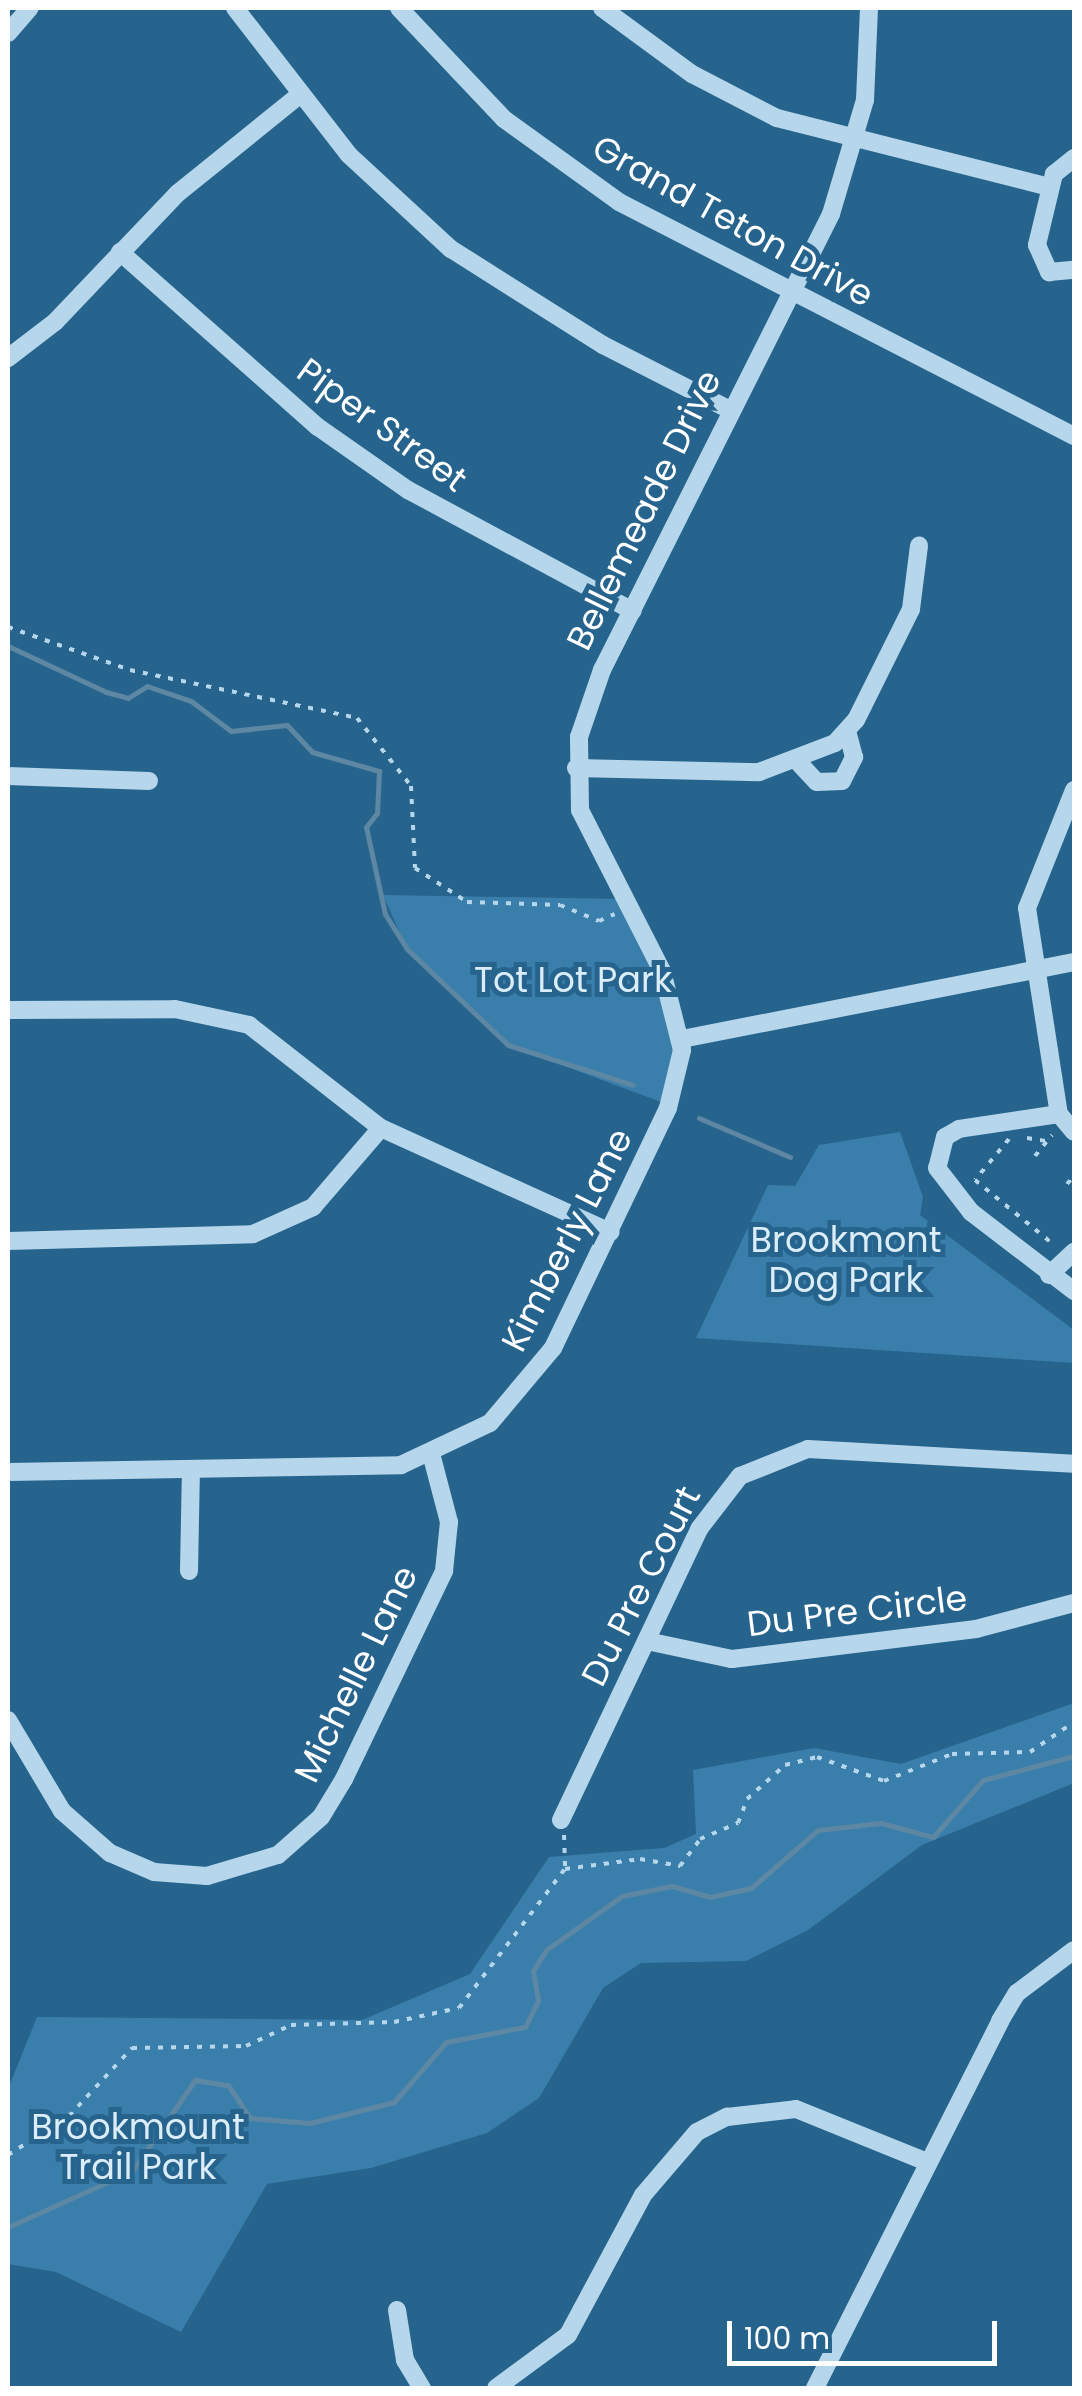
<!DOCTYPE html>
<style>
body{margin:0}
#map{position:relative;width:1082px;height:2396px;overflow:hidden;background:#26648e;font-family:Poppins,sans-serif}
div>[style]{position:absolute}
[style*='--x']{left:calc(var(--x)*1px);top:calc(var(--y)*1px);width:calc(var(--w)*1px);rotate:calc(var(--a)*1deg)}
.green>*{inset:0;background:#3a7fab}
.stream>*{height:5px;margin:-2.5px;padding:0 2.5px;transform-origin:2.5px;border-radius:2.5px;background:#5d87a3}
.path>*{height:4px;margin-top:-2px;transform-origin:0;background:repeating-linear-gradient(90deg,#b6d7eb 0 5px,transparent 0 13px)}
.minor>*{height:18px;margin:-9px;padding:0 9px;transform-origin:9px;border-radius:9px;background:#b6d7eb}
span{translate:-50% -50%;white-space:nowrap;text-align:center;line-height:1.15;-webkit-text-stroke:10px #26648e;paint-order:stroke}
.street-label{font-size:35px;color:#fff}
.park-label{font-size:35px;color:#dbedf8}
.frame{position:absolute;inset:0;border:10px solid #fff;pointer-events:none}
.scale{position:absolute;left:727px;top:2321px;width:270px;height:45px;box-sizing:border-box;border:5px solid #fff;border-top:0;padding-left:12px;font-size:30px;line-height:35px;white-space:nowrap;color:#fff;-webkit-text-stroke:8px #26648e;paint-order:stroke}
</style>
<div id="map">
<div class="green">
<div style="clip-path:polygon(383px 895px,620px 899px,680px 1021px,669px 1105px,508px 1045px,407px 949px)"></div>
<div style="clip-path:polygon(900px 1132px,923px 1197px,920px 1215px,1074px 1330px,1074px 1363px,696px 1338px,768px 1185px,795px 1186px,819px 1145px)"></div>
<div style="clip-path:polygon(1074px 1703px,1074px 1783px,922px 1845px,808px 1930px,746px 1961px,641px 1963px,603px 1988px,539px 2098px,487px 2133px,371px 2168px,267px 2184px,181px 2332px,56px 2272px,8px 2264px,8px 2089px,37px 2017px,362px 2020px,470px 1974px,549px 1857px,664px 1848px,696px 1834px,693px 1770px,814px 1748px,901px 1764px)"></div>
</div>
<div class="stream">
<div style="--x:8;--y:646;--w:108;--a:25.1"></div>
<div style="--x:106;--y:692;--w:23;--a:15"></div>
<div style="--x:128;--y:698;--w:22;--a:-32"></div>
<div style="--x:147;--y:686;--w:46;--a:18.8"></div>
<div style="--x:191;--y:701;--w:50;--a:36.9"></div>
<div style="--x:231;--y:731;--w:56;--a:-6.1"></div>
<div style="--x:287;--y:725;--w:37;--a:47"></div>
<div style="--x:312;--y:752;--w:70;--a:15.8"></div>
<div style="--x:379;--y:771;--w:42;--a:92.7"></div>
<div style="--x:377;--y:813;--w:18;--a:128"></div>
<div style="--x:366;--y:827;--w:89;--a:77.7"></div>
<div style="--x:385;--y:914;--w:41;--a:57.8"></div>
<div style="--x:407;--y:949;--w:139;--a:43.5"></div>
<div style="--x:508;--y:1045;--w:131;--a:17.7"></div>
<div style="--x:699;--y:1118;--w:99;--a:23.2"></div>
<div style="--x:8;--y:2227;--w:136;--a:-24.3"></div>
<div style="--x:132;--y:2171;--w:111;--a:-55.3"></div>
<div style="--x:195;--y:2080;--w:33;--a:9"></div>
<div style="--x:228;--y:2085;--w:40;--a:56"></div>
<div style="--x:250;--y:2118;--w:60;--a:4.8"></div>
<div style="--x:310;--y:2123;--w:87;--a:-14"></div>
<div style="--x:394;--y:2102;--w:79;--a:-49.1"></div>
<div style="--x:446;--y:2042;--w:80;--a:-10.8"></div>
<div style="--x:525;--y:2027;--w:30;--a:-64"></div>
<div style="--x:538;--y:2000;--w:29;--a:-100"></div>
<div style="--x:533;--y:1971;--w:25;--a:-58"></div>
<div style="--x:546;--y:1950;--w:93;--a:-35.4"></div>
<div style="--x:622;--y:1896;--w:51;--a:-11.3"></div>
<div style="--x:672;--y:1886;--w:40;--a:16"></div>
<div style="--x:710;--y:1897;--w:42;--a:-12.4"></div>
<div style="--x:751;--y:1888;--w:89;--a:-40.9"></div>
<div style="--x:818;--y:1830;--w:63;--a:-6.3"></div>
<div style="--x:881;--y:1823;--w:54;--a:15.1"></div>
<div style="--x:933;--y:1837;--w:76;--a:-48.7"></div>
<div style="--x:983;--y:1780;--w:94;--a:-14.8"></div>
</div>
<div class="path">
<div style="--x:8;--y:627;--w:129;--a:19.4"></div>
<div style="--x:130;--y:670;--w:232;--a:11.9"></div>
<div style="--x:357;--y:718;--w:87;--a:51.5"></div>
<div style="--x:411;--y:786;--w:82;--a:87.2"></div>
<div style="--x:415;--y:868;--w:62;--a:33.2"></div>
<div style="--x:467;--y:902;--w:93;--a:1.8"></div>
<div style="--x:560;--y:905;--w:42;--a:22.3"></div>
<div style="--x:599;--y:921;--w:17;--a:-24"></div>
<div style="--x:1027;--y:1138;--w:20;--a:9"></div>
<div style="--x:1009;--y:1139;--w:53;--a:129.7"></div>
<div style="--x:975;--y:1180;--w:102;--a:39.4"></div>
<div style="--x:1035;--y:1156;--w:27;--a:-51"></div>
<div style="--x:1067;--y:1184;--w:11;--a:-49"></div>
<div style="--x:564;--y:1835;--w:34;--a:88"></div>
<div style="--x:8;--y:2155;--w:72;--a:-32.6"></div>
<div style="--x:69;--y:2116;--w:93;--a:-47.2"></div>
<div style="--x:132;--y:2048;--w:114;--a:-1"></div>
<div style="--x:246;--y:2046;--w:50;--a:-25"></div>
<div style="--x:291;--y:2025;--w:103;--a:-1.7"></div>
<div style="--x:394;--y:2022;--w:66;--a:-12.2"></div>
<div style="--x:459;--y:2008;--w:175;--a:-52.7"></div>
<div style="--x:565;--y:1869;--w:76;--a:-7.6"></div>
<div style="--x:640;--y:1859;--w:41;--a:9.9"></div>
<div style="--x:680;--y:1866;--w:34;--a:-53"></div>
<div style="--x:700;--y:1839;--w:41;--a:-22.8"></div>
<div style="--x:738;--y:1823;--w:26;--a:-69"></div>
<div style="--x:747;--y:1799;--w:51;--a:-41.8"></div>
<div style="--x:785;--y:1765;--w:33;--a:-14"></div>
<div style="--x:817;--y:1757;--w:71;--a:19.7"></div>
<div style="--x:884;--y:1781;--w:73;--a:-21.7"></div>
<div style="--x:952;--y:1754;--w:78;--a:-1.5"></div>
<div style="--x:1030;--y:1752;--w:53;--a:-34.3"></div>
</div>
<div class="minor">
<div style="--x:235;--y:8;--w:186;--a:52.2"></div>
<div style="--x:349;--y:155;--w:139;--a:42.7"></div>
<div style="--x:451;--y:249;--w:180;--a:32.3"></div>
<div style="--x:603;--y:345;--w:140;--a:27.1"></div>
<div style="--x:399;--y:8;--w:153;--a:46.6"></div>
<div style="--x:504;--y:119;--w:142;--a:35.8"></div>
<div style="--x:619;--y:202;--w:512;--a:27.22"></div>
<div style="--x:602;--y:8;--w:112;--a:36.3"></div>
<div style="--x:692;--y:74;--w:96;--a:27.4"></div>
<div style="--x:777;--y:118;--w:282;--a:14.2"></div>
<div style="--x:8;--y:33;--w:33;--a:-49"></div>
<div style="--x:1074;--y:158;--w:26;--a:141"></div>
<div style="--x:1054;--y:174;--w:73;--a:103.5"></div>
<div style="--x:1037;--y:245;--w:30;--a:66"></div>
<div style="--x:1049;--y:272;--w:25;--a:-5"></div>
<div style="--x:120;--y:252;--w:264;--a:41.5"></div>
<div style="--x:318;--y:427;--w:110;--a:35"></div>
<div style="--x:408;--y:490;--w:255;--a:28.3"></div>
<div style="--x:8;--y:358;--w:59;--a:-37.5"></div>
<div style="--x:55;--y:322;--w:178;--a:-46.4"></div>
<div style="--x:178;--y:193;--w:154;--a:-38.9"></div>
<div style="--x:799;--y:763;--w:26;--a:47"></div>
<div style="--x:817;--y:782;--w:25;--a:-2"></div>
<div style="--x:842;--y:781;--w:27;--a:-63"></div>
<div style="--x:854;--y:757;--w:24;--a:-105"></div>
<div style="--x:576;--y:768;--w:183;--a:1.3"></div>
<div style="--x:759;--y:772;--w:81;--a:-20.9"></div>
<div style="--x:835;--y:743;--w:31;--a:-48"></div>
<div style="--x:856;--y:720;--w:124;--a:-63.6"></div>
<div style="--x:911;--y:609;--w:64;--a:-82.8"></div>
<div style="--x:8;--y:776;--w:141;--a:2"></div>
<div style="--x:1074;--y:790;--w:127;--a:111.7"></div>
<div style="--x:1027;--y:908;--w:208;--a:81.2"></div>
<div style="--x:1059;--y:1114;--w:23;--a:50"></div>
<div style="--x:8;--y:1010;--w:167;--a:-0.3"></div>
<div style="--x:175;--y:1009;--w:76;--a:12.2"></div>
<div style="--x:249;--y:1025;--w:167;--a:38"></div>
<div style="--x:381;--y:1128;--w:252;--a:24.4"></div>
<div style="--x:682;--y:1039;--w:399;--a:-11.1"></div>
<div style="--x:1059;--y:1114;--w:101;--a:171.5"></div>
<div style="--x:959;--y:1129;--w:16;--a:150"></div>
<div style="--x:945;--y:1137;--w:32;--a:104"></div>
<div style="--x:937;--y:1168;--w:56;--a:52.3"></div>
<div style="--x:971;--y:1212;--w:130;--a:37.5"></div>
<div style="--x:8;--y:1241;--w:245;--a:-1.6"></div>
<div style="--x:253;--y:1234;--w:66;--a:-24.2"></div>
<div style="--x:313;--y:1207;--w:104;--a:-49.3"></div>
<div style="--x:1049;--y:1275;--w:34;--a:-43"></div>
<div style="--x:8;--y:1472;--w:393;--a:-1"></div>
<div style="--x:401;--y:1465;--w:98;--a:-25.3"></div>
<div style="--x:490;--y:1423;--w:98;--a:-50"></div>
<div style="--x:553;--y:1348;--w:266;--a:-64.4"></div>
<div style="--x:668;--y:1108;--w:60;--a:-76.4"></div>
<div style="--x:682;--y:1050;--w:81;--a:-104.2"></div>
<div style="--x:662;--y:971;--w:181;--a:-117"></div>
<div style="--x:580;--y:810;--w:73;--a:-90.8"></div>
<div style="--x:579;--y:737;--w:71;--a:-71.1"></div>
<div style="--x:602;--y:670;--w:510;--a:-63.33"></div>
<div style="--x:831;--y:214;--w:119;--a:-73.4"></div>
<div style="--x:865;--y:100;--w:92;--a:-87.5"></div>
<div style="--x:189;--y:1571;--w:100;--a:-88.9"></div>
<div style="--x:647;--y:1641;--w:87;--a:12"></div>
<div style="--x:732;--y:1659;--w:246;--a:-7"></div>
<div style="--x:976;--y:1629;--w:101;--a:-14.9"></div>
<div style="--x:8;--y:1720;--w:106;--a:59.3"></div>
<div style="--x:62;--y:1811;--w:64;--a:41.2"></div>
<div style="--x:110;--y:1853;--w:48;--a:23.4"></div>
<div style="--x:154;--y:1872;--w:53;--a:4.3"></div>
<div style="--x:207;--y:1876;--w:74;--a:-16.5"></div>
<div style="--x:278;--y:1855;--w:57;--a:-41.5"></div>
<div style="--x:321;--y:1817;--w:44;--a:-58.8"></div>
<div style="--x:344;--y:1779;--w:231;--a:-64.3"></div>
<div style="--x:444;--y:1571;--w:49;--a:-84.2"></div>
<div style="--x:449;--y:1522;--w:67;--a:-104.7"></div>
<div style="--x:561;--y:1820;--w:322;--a:-64.6"></div>
<div style="--x:699;--y:1529;--w:67;--a:-52.3"></div>
<div style="--x:740;--y:1476;--w:73;--a:-21.7"></div>
<div style="--x:808;--y:1449;--w:266;--a:3.2"></div>
<div style="--x:397;--y:2310;--w:51;--a:80.9"></div>
<div style="--x:405;--y:2360;--w:33;--a:59"></div>
<div style="--x:496;--y:2388;--w:89;--a:-36.4"></div>
<div style="--x:568;--y:2335;--w:159;--a:-61.8"></div>
<div style="--x:643;--y:2195;--w:83;--a:-49.4"></div>
<div style="--x:697;--y:2132;--w:34;--a:-27"></div>
<div style="--x:727;--y:2117;--w:69;--a:-6.6"></div>
<div style="--x:796;--y:2109;--w:141;--a:22"></div>
<div style="--x:815;--y:2388;--w:411;--a:-63.2"></div>
<div style="--x:1000;--y:2021;--w:33;--a:-59"></div>
<div style="--x:1017;--y:1993;--w:71;--a:-37"></div>
</div>
<div class="street-label">
<span style="left:733px;top:221px;rotate:29deg">Grand Teton Drive</span>
<span style="left:382px;top:425px;rotate:36deg">Piper Street</span>
<span style="left:644px;top:510px;rotate:-64deg">Bellemeade Drive</span>
<span style="left:567px;top:1240px;rotate:-63deg">Kimberly Lane</span>
<span style="left:641px;top:1586px;rotate:-63deg">Du Pre Court</span>
<span style="left:857px;top:1611px;rotate:-7deg">Du Pre Circle</span>
<span style="left:356px;top:1674px;rotate:-64deg">Michelle Lane</span>
</div>
<div class="park-label">
<span style="left:573px;top:980px">Tot Lot Park</span>
<span style="left:846px;top:1260px">Brookmont<br>Dog Park</span>
<span style="left:138px;top:2147px">Brookmount<br>Trail Park</span>
</div>
<div class="frame"></div>
<div class="scale">100 m</div>
</div>
